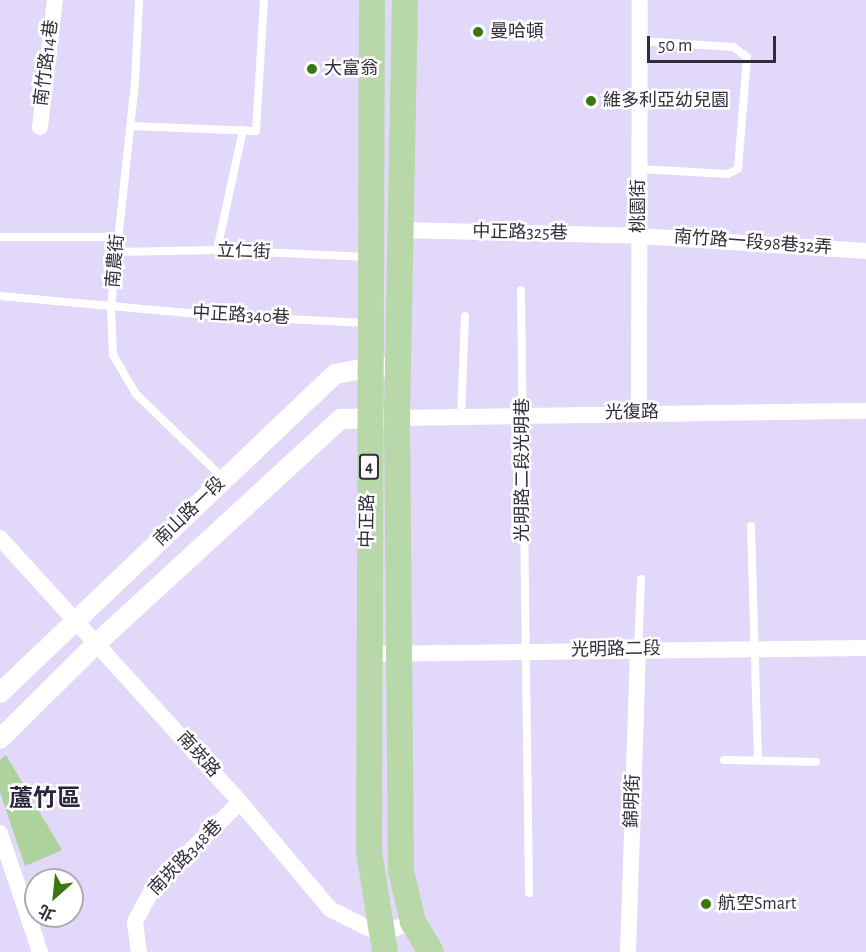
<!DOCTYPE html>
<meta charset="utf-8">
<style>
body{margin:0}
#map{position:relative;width:866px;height:952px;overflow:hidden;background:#e1d8fa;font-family:"Alegreya Sans","Noto Sans TC",sans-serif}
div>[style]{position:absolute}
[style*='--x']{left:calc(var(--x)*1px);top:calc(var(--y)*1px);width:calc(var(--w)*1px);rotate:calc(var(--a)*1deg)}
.green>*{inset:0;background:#add29c}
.service>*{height:8px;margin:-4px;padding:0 4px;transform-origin:4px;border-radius:4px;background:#fff}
.minor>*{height:16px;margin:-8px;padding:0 8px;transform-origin:8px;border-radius:8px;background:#fff}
.tertiary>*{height:20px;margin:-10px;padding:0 10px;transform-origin:10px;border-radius:10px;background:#fff}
.primary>*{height:26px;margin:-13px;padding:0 13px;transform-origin:13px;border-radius:13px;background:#b8d8a9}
.dots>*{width:16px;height:16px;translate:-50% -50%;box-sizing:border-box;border:3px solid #fff;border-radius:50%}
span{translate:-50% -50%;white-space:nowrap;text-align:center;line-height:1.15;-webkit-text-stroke:5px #fff;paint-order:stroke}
.shield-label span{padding:2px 4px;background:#fff;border:2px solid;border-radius:4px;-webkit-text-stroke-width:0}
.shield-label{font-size:16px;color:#312d3a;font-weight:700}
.poi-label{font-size:18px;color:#312d3a}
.left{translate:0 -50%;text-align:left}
.street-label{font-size:18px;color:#312d3a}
.district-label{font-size:24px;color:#2d253e;font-weight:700}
.north{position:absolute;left:24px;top:868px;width:60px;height:60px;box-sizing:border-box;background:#fff;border:2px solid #adabb0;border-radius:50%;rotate:207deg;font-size:16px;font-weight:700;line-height:24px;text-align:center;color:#312d3a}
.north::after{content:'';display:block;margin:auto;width:21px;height:27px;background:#3b7711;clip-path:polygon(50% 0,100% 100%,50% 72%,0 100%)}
.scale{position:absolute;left:647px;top:36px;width:129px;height:27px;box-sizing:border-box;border:3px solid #312d3a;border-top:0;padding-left:8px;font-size:18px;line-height:21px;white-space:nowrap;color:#312d3a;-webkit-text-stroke:4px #fff;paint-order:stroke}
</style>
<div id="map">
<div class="green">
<div style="clip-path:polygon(6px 755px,62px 850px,25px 866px,0 792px,0 760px)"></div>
</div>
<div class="service">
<div style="--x:139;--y:0;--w:82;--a:92.8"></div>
<div style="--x:135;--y:82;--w:227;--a:96.1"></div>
<div style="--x:111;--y:308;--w:47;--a:87.6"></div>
<div style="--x:113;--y:355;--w:45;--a:59.5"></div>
<div style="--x:136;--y:394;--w:122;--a:44"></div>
<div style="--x:130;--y:126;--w:126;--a:2.3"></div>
<div style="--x:256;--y:131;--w:131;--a:-86.5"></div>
<div style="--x:639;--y:169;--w:89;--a:3.2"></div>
<div style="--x:728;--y:174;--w:11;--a:-27"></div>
<div style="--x:738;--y:169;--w:112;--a:-85.4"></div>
<div style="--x:747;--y:57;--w:17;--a:-144"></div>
<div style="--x:733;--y:47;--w:93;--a:-176.3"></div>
<div style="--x:0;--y:237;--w:118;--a:0"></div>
<div style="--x:217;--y:250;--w:123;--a:-77.8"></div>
<div style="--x:117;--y:252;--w:100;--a:-1.1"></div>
<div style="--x:217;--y:250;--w:151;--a:2.7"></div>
<div style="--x:521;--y:290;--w:603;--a:89.24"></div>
<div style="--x:0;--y:296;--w:208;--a:5.2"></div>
<div style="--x:207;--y:315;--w:160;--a:2.9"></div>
<div style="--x:461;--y:417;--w:101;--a:-87.7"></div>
<div style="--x:751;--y:526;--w:233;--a:88.3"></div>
<div style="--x:638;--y:649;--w:70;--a:-87.5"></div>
<div style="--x:724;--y:760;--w:92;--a:1.2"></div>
</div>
<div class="minor">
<div style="--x:40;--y:127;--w:128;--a:-83.3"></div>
<div style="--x:401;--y:230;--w:238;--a:1.4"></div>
<div style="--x:639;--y:236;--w:227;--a:3.8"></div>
<div style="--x:639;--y:413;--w:413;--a:-89.9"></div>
<div style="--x:397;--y:418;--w:469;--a:-0.9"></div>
<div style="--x:0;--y:538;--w:357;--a:47.7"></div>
<div style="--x:240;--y:802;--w:140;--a:49.9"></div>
<div style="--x:330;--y:909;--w:56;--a:26.6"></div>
<div style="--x:380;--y:934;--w:35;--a:-20"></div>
<div style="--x:367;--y:654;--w:499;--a:-0.7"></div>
<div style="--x:0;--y:833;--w:126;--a:71.4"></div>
<div style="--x:139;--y:952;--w:30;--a:-98"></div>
<div style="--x:135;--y:922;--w:41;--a:-62.2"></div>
<div style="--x:154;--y:886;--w:120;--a:-44.3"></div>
<div style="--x:628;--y:952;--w:303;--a:-88.1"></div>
</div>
<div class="tertiary">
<div style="--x:0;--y:693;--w:463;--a:-43.6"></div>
<div style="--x:335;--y:374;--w:36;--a:-11"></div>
<div style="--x:370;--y:367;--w:27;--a:2"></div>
<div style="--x:0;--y:739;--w:136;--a:-44.7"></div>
<div style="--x:97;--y:643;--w:331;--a:-42.6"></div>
<div style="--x:341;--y:419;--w:41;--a:-1.4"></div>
</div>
<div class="primary">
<div style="--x:372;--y:0;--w:851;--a:90.2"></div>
<div style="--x:369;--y:851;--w:102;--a:81"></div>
<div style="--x:405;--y:0;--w:418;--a:91.1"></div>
<div style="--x:397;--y:418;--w:453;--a:89.5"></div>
<div style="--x:401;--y:871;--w:52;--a:76.8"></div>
<div style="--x:413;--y:922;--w:35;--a:59"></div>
</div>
<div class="dots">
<div style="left:478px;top:32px;background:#3b7711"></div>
<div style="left:312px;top:69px;background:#3b7711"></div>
<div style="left:591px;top:101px;background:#3b7711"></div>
<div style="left:706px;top:904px;background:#3b7711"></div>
</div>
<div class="shield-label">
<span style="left:369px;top:467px">4</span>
</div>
<div class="poi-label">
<span class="left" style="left:490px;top:32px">曼哈頓</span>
<span class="left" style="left:324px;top:69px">大富翁</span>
<span class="left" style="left:603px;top:101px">維多利亞幼兒園</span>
<span class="left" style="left:718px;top:904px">航空Smart</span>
</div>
<div class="street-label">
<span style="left:47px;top:63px;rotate:-83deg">南竹路14巷</span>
<span style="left:639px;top:206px;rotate:-90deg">桃園街</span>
<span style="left:520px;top:233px;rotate:1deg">中正路325巷</span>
<span style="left:753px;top:243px;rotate:4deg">南竹路一段98巷32弄</span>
<span style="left:244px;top:252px;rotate:2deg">立仁街</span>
<span style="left:116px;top:261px;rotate:-85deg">南農街</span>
<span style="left:241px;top:316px;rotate:3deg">中正路340巷</span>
<span style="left:632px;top:413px;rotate:-1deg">光復路</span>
<span style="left:523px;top:470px;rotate:-90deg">光明路二段光明巷</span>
<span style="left:190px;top:512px;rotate:-44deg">南山路一段</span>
<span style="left:368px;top:521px;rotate:-89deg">中正路</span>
<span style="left:616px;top:650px;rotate:-1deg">光明路二段</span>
<span style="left:198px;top:755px;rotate:48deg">南崁路</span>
<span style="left:633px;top:801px;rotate:-88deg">錦明街</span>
<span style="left:186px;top:858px;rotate:-46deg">南崁路348巷</span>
</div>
<div class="district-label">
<span style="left:45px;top:800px">蘆竹區</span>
</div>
<div class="north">北</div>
<div class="scale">50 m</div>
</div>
